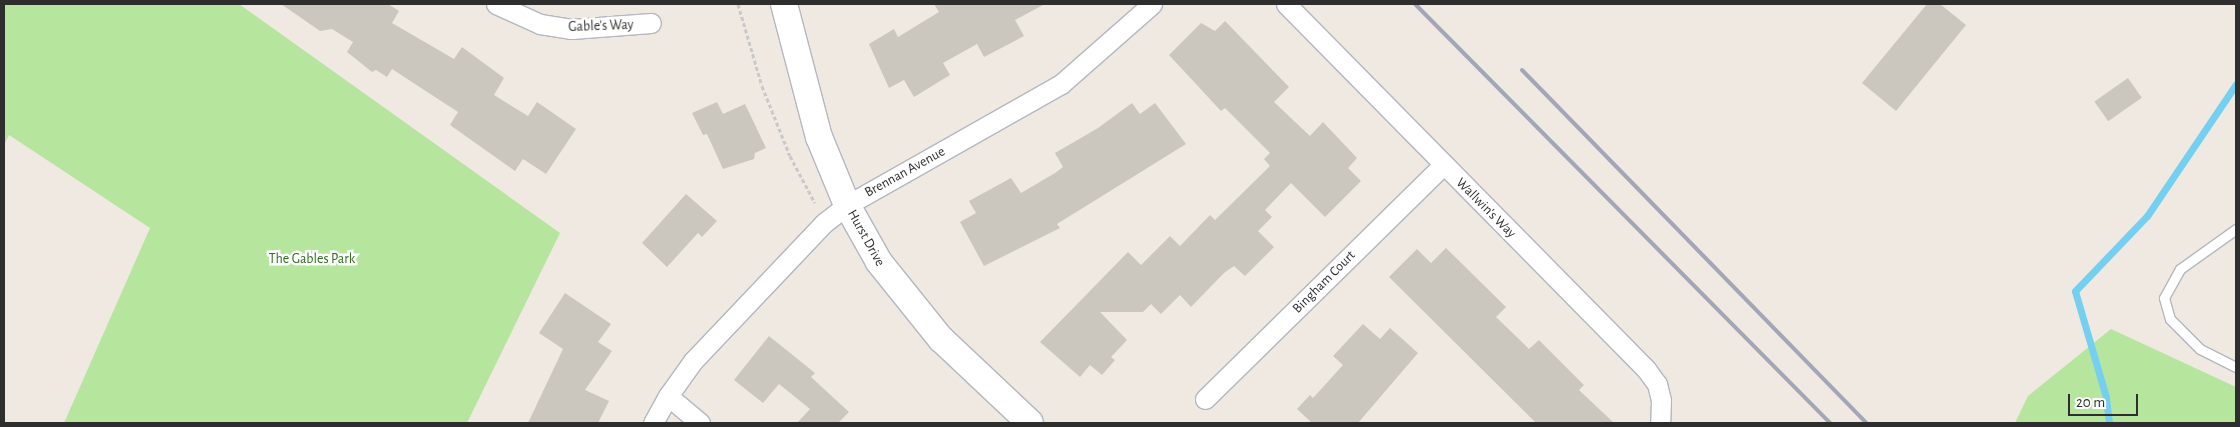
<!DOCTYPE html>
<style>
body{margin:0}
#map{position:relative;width:2240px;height:427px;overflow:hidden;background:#efe9e1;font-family:"Alegreya Sans",sans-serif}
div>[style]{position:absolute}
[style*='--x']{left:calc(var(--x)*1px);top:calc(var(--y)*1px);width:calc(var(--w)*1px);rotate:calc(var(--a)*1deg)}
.green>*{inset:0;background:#b6e59e}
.stream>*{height:7px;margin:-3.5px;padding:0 3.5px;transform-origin:3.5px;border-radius:3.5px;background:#75cff0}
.building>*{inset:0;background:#cbc7bf;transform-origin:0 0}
.path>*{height:3px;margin-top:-1.5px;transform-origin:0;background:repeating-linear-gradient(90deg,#c9c9c9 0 4px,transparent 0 6.5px)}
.roads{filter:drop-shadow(1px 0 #b4b7c1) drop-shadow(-1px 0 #b4b7c1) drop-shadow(0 1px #b4b7c1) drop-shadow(0 -1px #b4b7c1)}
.lane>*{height:9px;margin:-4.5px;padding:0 4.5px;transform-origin:4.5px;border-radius:4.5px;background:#fff}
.street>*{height:19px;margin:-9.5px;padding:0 9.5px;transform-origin:9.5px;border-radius:9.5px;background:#fff}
.secondary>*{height:26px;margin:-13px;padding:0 13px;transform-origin:13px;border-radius:13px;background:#fff}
.rail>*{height:4px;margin:-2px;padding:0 2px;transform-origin:2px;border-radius:2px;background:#a3a6b8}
span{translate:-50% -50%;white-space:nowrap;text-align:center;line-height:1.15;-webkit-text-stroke:5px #fff;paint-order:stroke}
.street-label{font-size:14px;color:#2e2e2e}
.park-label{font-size:14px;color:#2c6e1b}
.frame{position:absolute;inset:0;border:5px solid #2e2e2e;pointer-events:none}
.scale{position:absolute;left:2068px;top:394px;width:70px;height:22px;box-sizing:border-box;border:2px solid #2e2e2e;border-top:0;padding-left:6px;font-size:15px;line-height:18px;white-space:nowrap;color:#2e2e2e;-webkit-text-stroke:4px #fff;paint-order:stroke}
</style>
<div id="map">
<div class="green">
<div style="clip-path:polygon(4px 4px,239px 4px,560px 233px,467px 423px,64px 423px,150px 228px,9px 135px,4px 145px)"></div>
<div style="clip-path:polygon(2111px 329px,2236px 387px,2235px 423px,2015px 423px,2028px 396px)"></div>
</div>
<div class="stream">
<div style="--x:2109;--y:423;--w:26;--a:-97"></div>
<div style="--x:2106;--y:397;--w:110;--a:-106.3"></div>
<div style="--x:2075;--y:291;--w:104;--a:-46.2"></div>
<div style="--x:2147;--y:216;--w:159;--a:-56"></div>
</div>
<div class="building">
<div style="clip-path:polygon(281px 4px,388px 4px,399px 11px,392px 23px,454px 59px,462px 47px,504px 78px,494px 95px,528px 116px,537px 102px,576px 129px,546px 174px,523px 159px,515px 171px,450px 125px,458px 112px,392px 69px,387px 77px,376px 70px,372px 72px,347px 52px,353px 42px,332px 29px,320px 31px)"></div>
<div style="clip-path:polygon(934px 4px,1045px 4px,1015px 20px,1024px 36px,984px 57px,977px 44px,943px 63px,950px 75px,914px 97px,904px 80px,889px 88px,869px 44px,894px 29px,898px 37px,939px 12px)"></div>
<div style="clip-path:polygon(1927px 4px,1940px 4px,1966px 25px,1896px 111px,1862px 83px)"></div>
<div style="clip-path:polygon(1225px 21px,1289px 87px,1274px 102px,1310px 136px,1323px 122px,1357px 158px,1348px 168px,1361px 181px,1325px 217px,1291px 183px,1265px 210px,1272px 217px,1258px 231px,1274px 247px,1245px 276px,1234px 266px,1224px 273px,1191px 307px,1180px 295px,1161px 314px,1151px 304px,1143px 312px,1100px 312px,1127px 340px,1111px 357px,1115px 360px,1102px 375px,1090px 365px,1080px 377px,1040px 342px,1128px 252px,1141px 265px,1170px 236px,1180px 246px,1210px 215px,1215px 220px,1270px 166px,1264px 159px,1270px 153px,1225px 108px,1221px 111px,1169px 55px,1201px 23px,1215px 31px)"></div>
<div style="left:2128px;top:78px;width:24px;height:41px;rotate:55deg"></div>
<div style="clip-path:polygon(717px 102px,723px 114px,745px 104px,766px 148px,755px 153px,754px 159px,723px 169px,707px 134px,703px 135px,692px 113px)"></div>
<div style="clip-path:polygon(1132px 103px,1140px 114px,1155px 103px,1186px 144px,1057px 224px,1060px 228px,984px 266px,960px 222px,976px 213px,969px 201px,1011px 178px,1021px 193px,1055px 173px,1063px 167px,1055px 153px,1098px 128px)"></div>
<div style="clip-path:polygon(686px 194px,717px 221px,702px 237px,698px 233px,667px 267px,642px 243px)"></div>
<div style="clip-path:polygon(1446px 248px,1506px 307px,1496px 317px,1529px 349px,1539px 340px,1584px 385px,1579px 390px,1614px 423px,1536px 423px,1389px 277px,1417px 249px,1431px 263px)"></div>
<div style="clip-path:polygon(565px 293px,611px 324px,598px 342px,612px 351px,585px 390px,609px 401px,598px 423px,528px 423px,563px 349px,539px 333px)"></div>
<div style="clip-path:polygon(1363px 324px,1380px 339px,1390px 328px,1418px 353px,1358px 423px,1312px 423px,1297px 409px,1310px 395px,1313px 398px,1343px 365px,1333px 356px)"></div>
<div style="clip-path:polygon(769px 336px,815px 373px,811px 377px,849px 412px,838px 423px,797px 423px,810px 409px,779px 384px,763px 403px,734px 380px)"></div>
</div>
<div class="path">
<div style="--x:738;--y:4;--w:85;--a:73.7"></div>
<div style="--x:762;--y:86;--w:75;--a:68.2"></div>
<div style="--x:790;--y:156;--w:53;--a:62"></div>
</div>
<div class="roads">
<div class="lane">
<div style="--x:2236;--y:229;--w:69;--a:144.5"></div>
<div style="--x:2180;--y:269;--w:33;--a:119"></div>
<div style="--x:2164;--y:298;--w:22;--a:74"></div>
<div style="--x:2170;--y:319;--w:42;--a:45"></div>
<div style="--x:2200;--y:349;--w:40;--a:26.6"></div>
</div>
<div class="street">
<div style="--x:496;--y:4;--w:48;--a:24.4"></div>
<div style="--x:540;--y:24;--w:32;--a:9"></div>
<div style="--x:572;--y:29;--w:79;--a:-4.3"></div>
<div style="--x:1286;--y:4;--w:513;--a:45.4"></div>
<div style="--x:1646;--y:369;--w:19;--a:54"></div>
<div style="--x:1657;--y:384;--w:16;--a:76"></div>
<div style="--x:1661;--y:400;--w:23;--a:92"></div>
<div style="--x:668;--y:396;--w:42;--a:40.2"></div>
<div style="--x:1205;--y:399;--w:334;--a:-44.5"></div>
<div style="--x:653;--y:423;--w:31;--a:-61"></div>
<div style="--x:668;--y:396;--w:43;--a:-54.5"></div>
<div style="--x:693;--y:361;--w:190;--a:-46.5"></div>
<div style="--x:824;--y:223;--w:29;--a:-38"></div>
<div style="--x:847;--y:205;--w:246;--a:-29.5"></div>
<div style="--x:1061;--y:84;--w:121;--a:-41.3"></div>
</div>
<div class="secondary">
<div style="--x:784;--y:4;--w:138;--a:75.3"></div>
<div style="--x:819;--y:137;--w:74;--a:67.6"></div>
<div style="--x:847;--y:205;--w:65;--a:60.7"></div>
<div style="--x:879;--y:262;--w:99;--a:51.2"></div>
<div style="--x:941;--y:339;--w:122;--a:43.3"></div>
</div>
</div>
<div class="rail">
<div style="--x:1415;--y:4;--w:590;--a:45.27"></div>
<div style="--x:1522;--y:70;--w:493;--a:45.7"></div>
</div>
<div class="street-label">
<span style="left:601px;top:26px;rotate:-2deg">Gable's Way</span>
<span style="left:905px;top:172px;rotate:-29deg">Brennan Avenue</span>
<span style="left:1486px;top:208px;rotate:45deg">Wallwin's Way</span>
<span style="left:866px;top:238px;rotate:61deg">Hurst Drive</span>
<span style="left:1324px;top:282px;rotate:-45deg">Bingham Court</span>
</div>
<div class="park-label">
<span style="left:312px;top:259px">The Gables Park</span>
</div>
<div class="frame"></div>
<div class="scale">20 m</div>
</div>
